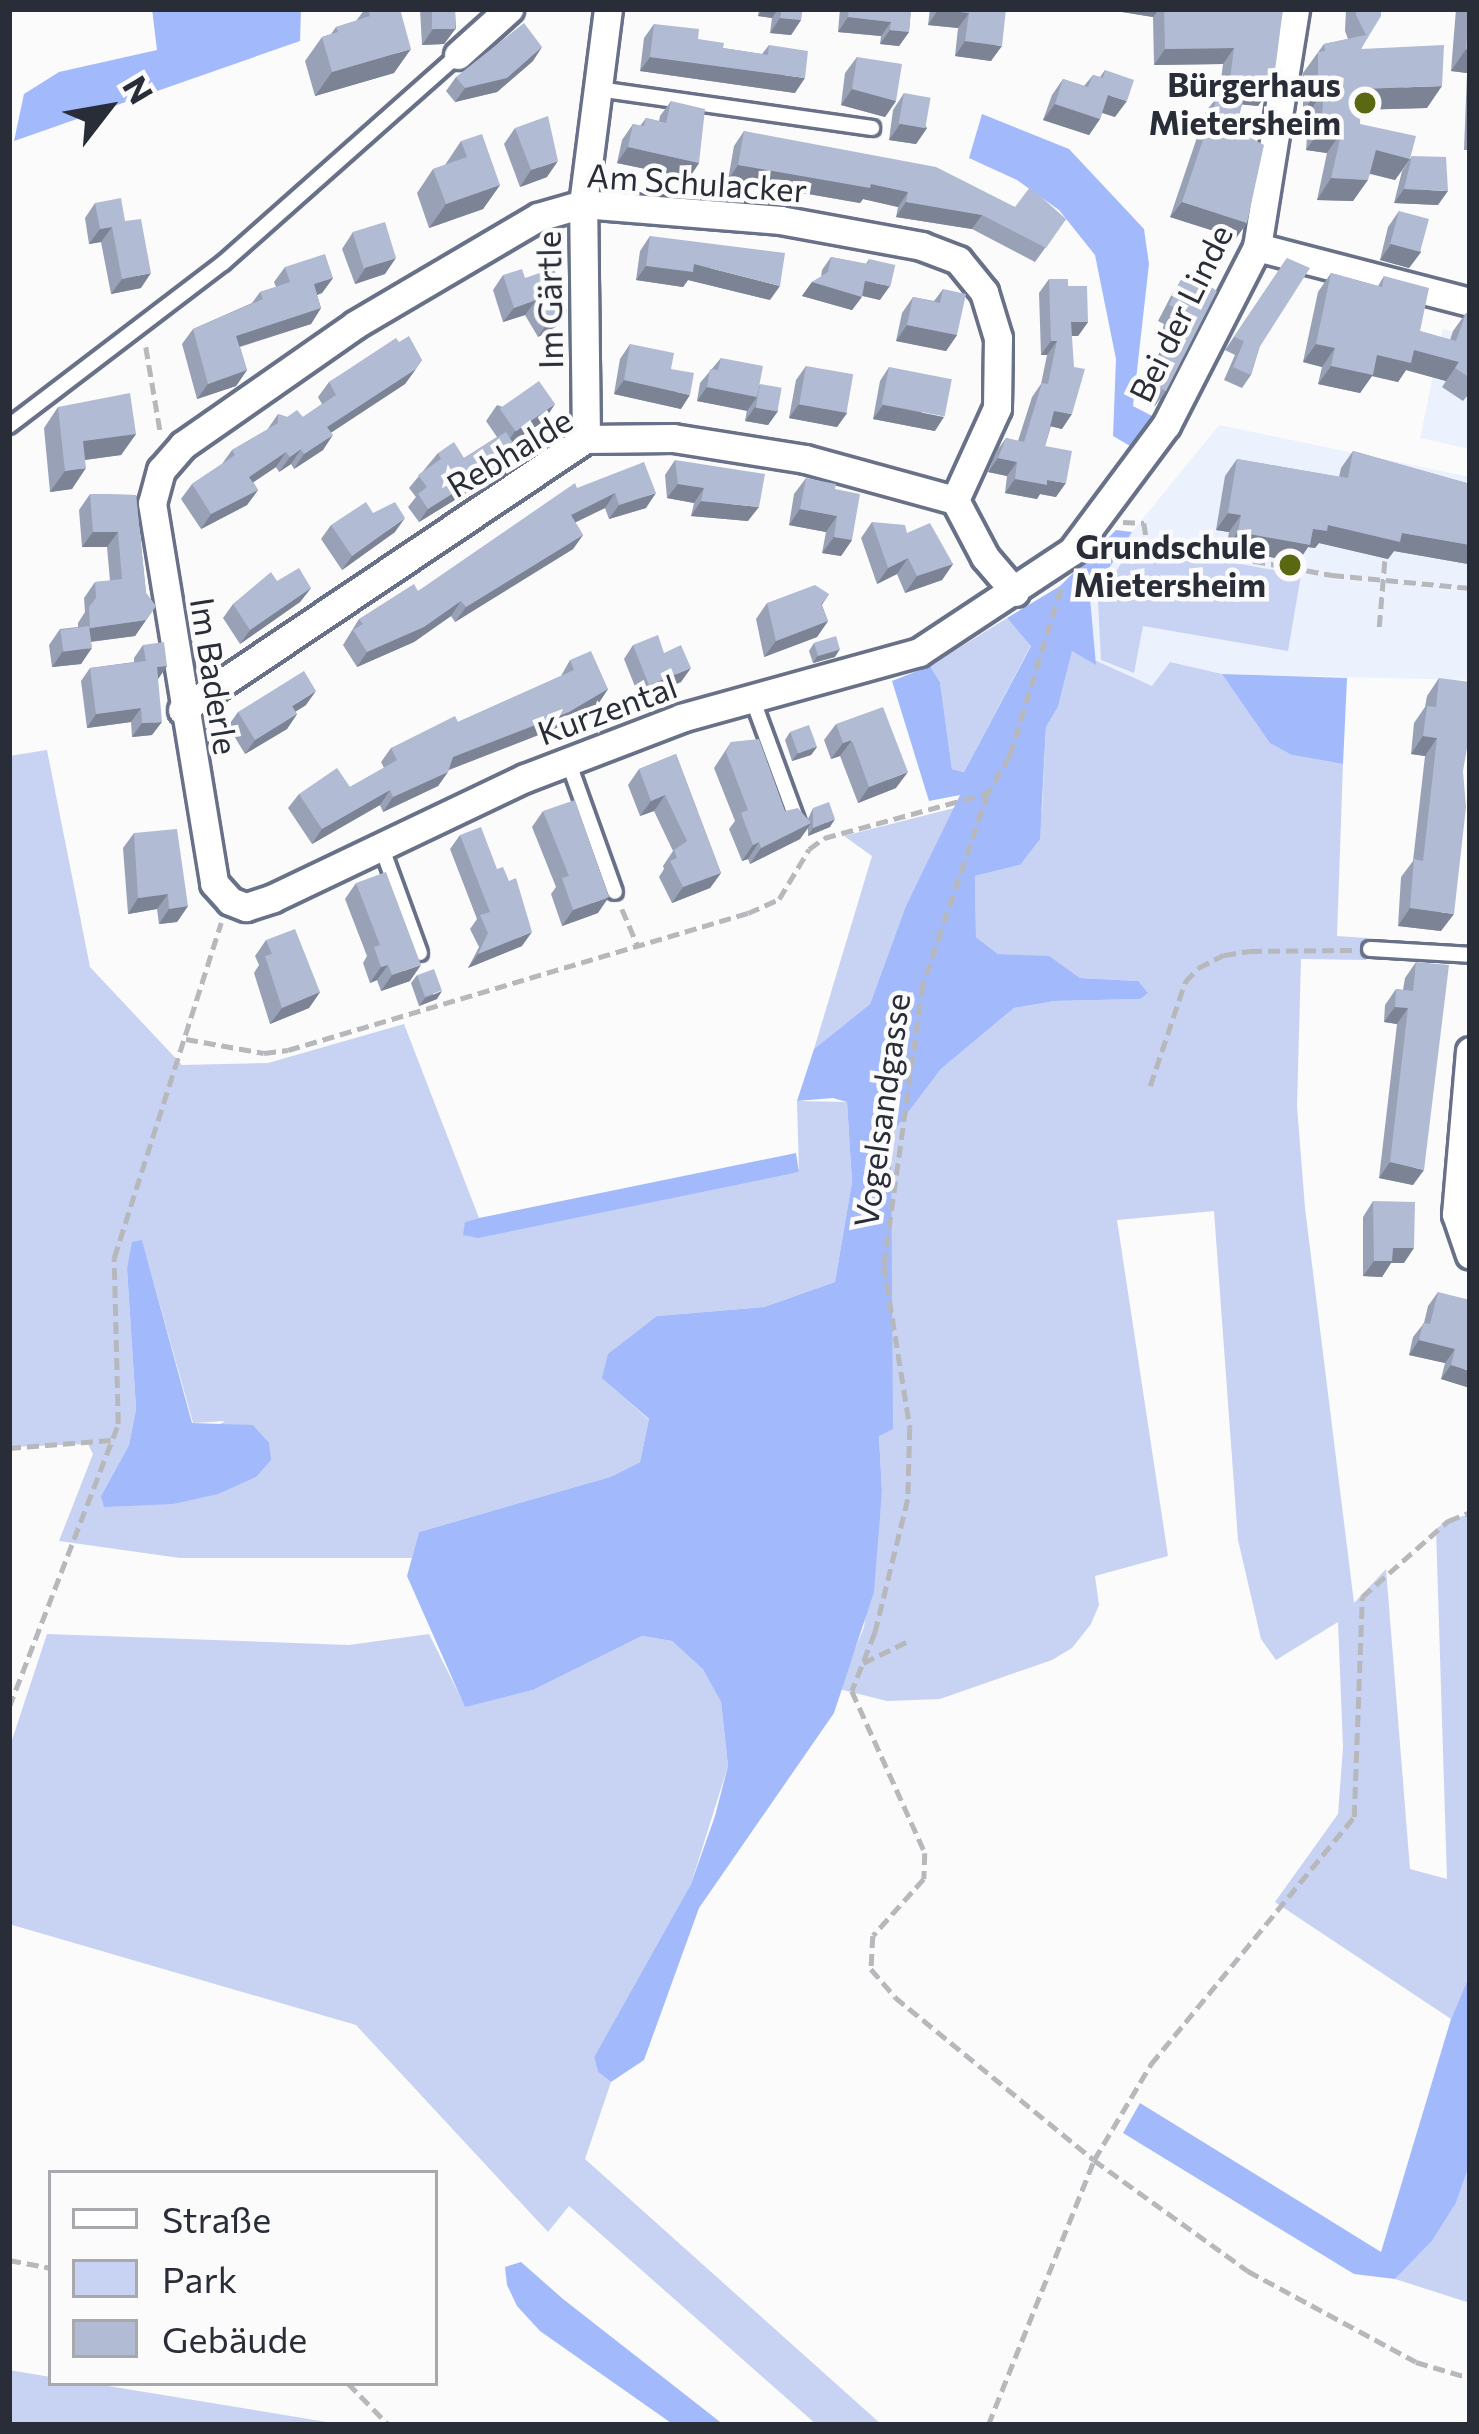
<!DOCTYPE html>
<meta charset="utf-8">
<style>
body{margin:0}
#map{position:relative;width:1479px;height:2434px;overflow:hidden;background:#fbfbfb;font-family:Commissioner,sans-serif}
div>[style]{position:absolute}
[style*='--x']{left:calc(var(--x)*1px);top:calc(var(--y)*1px);width:calc(var(--w)*1px);rotate:calc(var(--a)*1deg)}
.built>*{inset:0;background:#ecf1fe}
.green>*{inset:0;background:#c8d3f3}
.forest>*{inset:0;background:#a2b9fc}
.path>*{height:4.5px;margin-top:-2.25px;transform-origin:0;background:repeating-linear-gradient(90deg,#b7b8bc 0 12px,transparent 0 18px)}
.roads{filter:drop-shadow(3px 0 #687188) drop-shadow(-3px 0 #687188) drop-shadow(0 3px #687188) drop-shadow(0 -3px #687188)}
.lane>*{height:14px;margin:-7px;padding:0 7px;transform-origin:7px;border-radius:7px;background:#fff}
.street>*{height:27px;margin:-13.5px;padding:0 13.5px;transform-origin:13.5px;border-radius:13.5px;background:#fff}
.wall>*{inset:0;background:#98a1b6}
.shaded-wall>*{inset:0;background:#7c8394}
.building>*{inset:0;background:#b1bbd4;transform-origin:0 0}
.dots>*{width:33px;height:33px;translate:-50% -50%;box-sizing:border-box;border:6px solid #fbfbfb;border-radius:50%}
span{translate:-50% -50%;white-space:nowrap;text-align:center;line-height:1.15;-webkit-text-stroke:9px #fbfbfb;paint-order:stroke}
.poi-label{font-size:33px;color:#292d37;font-weight:700}
.right{translate:-100% -50%;text-align:right}
.street-label{font-size:33px;color:#292d37}
.frame{position:absolute;inset:0;border:12px solid #292d37;pointer-events:none}
.legend{position:absolute;left:48px;top:2170px;width:390px;height:216px;box-sizing:border-box;background:#fbfbfb;border:3px solid #a7a9ad;margin:0;padding:15px 21px;list-style:none;font-size:36px;color:#292d37}
.legend li{display:flex;align-items:center;gap:24px;height:60px}
.legend b{width:60px;border:3px solid #a7a9ad}
.north{position:absolute;left:48px;top:48px;width:120px;height:120px;-webkit-text-stroke:9px #fbfbfb;paint-order:stroke;rotate:59deg;font-size:33px;font-weight:700;line-height:48px;text-align:center;color:#292d37}
.north::after{content:'';display:block;margin:auto;width:42px;height:54px;background:#292d37;clip-path:polygon(50% 0,100% 100%,50% 72%,0 100%)}
</style>
<div id="map">
<div class="built">
<div style="clip-path:polygon(1443px 329px,1470px 336px,1470px 449px,1420px 438px)"></div>
<div style="clip-path:polygon(1219px 425px,1470px 477px,1470px 680px,1222px 674px,1170px 662px,1153px 686px,1096px 665px,1090px 598px,1132px 532px)"></div>
</div>
<div class="green">
<div style="clip-path:polygon(1133px 544px,1301px 575px,1288px 651px,1143px 626px,1134px 673px,1101px 660px,1098px 601px)"></div>
<div style="clip-path:polygon(1007px 618px,1031px 645px,964px 772px,952px 769px,940px 682px,930px 666px)"></div>
<div style="clip-path:polygon(1072px 650px,1152px 686px,1170px 662px,1222px 674px,1257px 722px,1292px 755px,1343px 764px,1337px 936px,1367px 938px,1366px 960px,1301px 959px,1297px 1106px,1305px 1208px,1354px 1603px,1386px 1569px,1410px 1869px,1447px 1879px,1436px 1529px,1450px 1518px,1470px 1515px,1470px 1974px,1451px 2019px,1275px 1902px,1338px 1814px,1343px 1747px,1338px 1622px,1276px 1660px,1261px 1639px,1238px 1540px,1214px 1211px,1117px 1220px,1168px 1556px,1095px 1576px,1099px 1605px,1091px 1624px,1072px 1648px,1052px 1660px,940px 1699px,887px 1701px,839px 1689px,864px 1627px,882px 1491px,879px 1435px,891px 1135px,941px 1069px,1014px 1008px,1055px 1001px,1140px 999px,1137px 981px,1080px 978px,1049px 957px,998px 954px,976px 937px,975px 876px,1020px 865px,1042px 811px,1046px 727px,1058px 707px)"></div>
<div style="clip-path:polygon(evenodd,47px 750px,90px 967px,182px 1065px,268px 1063px,404px 1024px,479px 1218px,465px 1222px,799px 1172px,797px 1101px,847px 1102px,852px 1182px,835px 1282px,764px 1307px,657px 1316px,603px 1378px,649px 1420px,640px 1462px,610px 1477px,419px 1532px,412px 1558px,180px 1558px,59px 1541px,93px 1454px,88px 1444px,9px 1447px,9px 756px,47px 750px,142px 1241px,193px 1423px,225px 1421px,101px 1496px,129px 1445px,136px 1409px,127px 1269px,142px 1241px)"></div>
<div style="clip-path:polygon(958px 807px,905px 908px,870px 1004px,814px 1049px,872px 856px,844px 836px)"></div>
<div style="clip-path:polygon(47px 1634px,349px 1645px,429px 1634px,465px 1706px,533px 1690px,642px 1636px,672px 1641px,704px 1669px,721px 1702px,728px 1766px,691px 1884px,594px 2057px,598px 2072px,611px 2082px,585px 2159px,882px 2425px,817px 2425px,569px 2206px,548px 2232px,356px 2025px,9px 1924px,9px 1749px)"></div>
<div style="clip-path:polygon(1470px 2163px,1470px 2303px,1395px 2279px,1432px 2241px,1456px 2203px)"></div>
<div style="clip-path:polygon(9px 2370px,51px 2377px,51px 2383px,90px 2383px,345px 2425px,9px 2425px)"></div>
</div>
<div class="forest">
<div style="clip-path:polygon(152px 9px,301px 9px,300px 41px,14px 141px,24px 94px,59px 72px,157px 50px)"></div>
<div style="clip-path:polygon(982px 114px,1069px 149px,1144px 229px,1149px 264px,1133px 406px,1158px 419px,1137px 450px,1113px 436px,1116px 359px,1095px 255px,1059px 210px,1017px 180px,969px 158px)"></div>
<div style="clip-path:polygon(1116px 530px,1132px 532px,1090px 598px,1096px 665px,1072px 651px,1058px 707px,1046px 727px,1040px 839px,1020px 865px,975px 876px,976px 937px,998px 954px,1049px 956px,1080px 978px,1138px 981px,1148px 993px,1140px 999px,1055px 1001px,1014px 1008px,941px 1069px,891px 1135px,893px 1429px,879px 1436px,882px 1491px,874px 1592px,834px 1713px,699px 1908px,644px 2060px,611px 2082px,598px 2072px,594px 2057px,691px 1884px,715px 1816px,728px 1766px,721px 1702px,703px 1669px,672px 1641px,642px 1636px,533px 1690px,465px 1707px,407px 1576px,419px 1532px,610px 1477px,640px 1462px,649px 1419px,602px 1378px,608px 1354px,657px 1316px,764px 1307px,835px 1282px,852px 1182px,847px 1102px,833px 1098px,797px 1101px,814px 1049px,870px 1004px,905px 908px,960px 795px,929px 801px,892px 681px,930px 666px,940px 682px,952px 769px,964px 772px,1031px 646px,1007px 618px,1060px 586px)"></div>
<div style="clip-path:polygon(1222px 674px,1347px 678px,1343px 764px,1292px 755px,1270px 743px)"></div>
<div style="clip-path:polygon(796px 1153px,799px 1172px,478px 1238px,463px 1235px,465px 1222px,479px 1218px)"></div>
<div style="clip-path:polygon(142px 1240px,192px 1423px,253px 1425px,269px 1443px,271px 1460px,256px 1477px,218px 1494px,173px 1504px,104px 1507px,101px 1496px,129px 1445px,136px 1409px,127px 1269px,132px 1242px)"></div>
<div style="clip-path:polygon(1470px 1974px,1470px 2163px,1456px 2203px,1432px 2241px,1395px 2279px,1354px 2274px,1123px 2133px,1140px 2103px,1381px 2252px,1451px 2019px)"></div>
<div style="clip-path:polygon(521px 2262px,563px 2299px,724px 2425px,674px 2425px,540px 2331px,517px 2306px,507px 2285px,505px 2267px)"></div>
</div>
<div class="path">
<div style="--x:146;--y:347;--w:84;--a:80.4"></div>
<div style="--x:1123;--y:522;--w:21;--a:3"></div>
<div style="--x:1144;--y:523;--w:19;--a:81"></div>
<div style="--x:1147;--y:542;--w:188;--a:10.1"></div>
<div style="--x:1332;--y:575;--w:139;--a:5.4"></div>
<div style="--x:1061;--y:589;--w:175;--a:107"></div>
<div style="--x:1010;--y:756;--w:43;--a:120.7"></div>
<div style="--x:988;--y:793;--w:203;--a:108.7"></div>
<div style="--x:923;--y:985;--w:283;--a:97.9"></div>
<div style="--x:884;--y:1265;--w:165;--a:80.9"></div>
<div style="--x:910;--y:1428;--w:71;--a:91.6"></div>
<div style="--x:908;--y:1499;--w:138;--a:103.8"></div>
<div style="--x:875;--y:1633;--w:62;--a:111.6"></div>
<div style="--x:852;--y:1691;--w:178;--a:65.7"></div>
<div style="--x:925;--y:1853;--w:26;--a:92"></div>
<div style="--x:924;--y:1879;--w:76;--a:131.8"></div>
<div style="--x:873;--y:1936;--w:33;--a:93"></div>
<div style="--x:871;--y:1969;--w:37;--a:49"></div>
<div style="--x:895;--y:1997;--w:257;--a:39.3"></div>
<div style="--x:1094;--y:2160;--w:190;--a:35.8"></div>
<div style="--x:1248;--y:2271;--w:191;--a:28.4"></div>
<div style="--x:1416;--y:2362;--w:56;--a:16.5"></div>
<div style="--x:1379;--y:627;--w:72;--a:-85.2"></div>
<div style="--x:622;--y:909;--w:40;--a:66.6"></div>
<div style="--x:186;--y:1039;--w:79;--a:10.2"></div>
<div style="--x:264;--y:1053;--w:24;--a:-7"></div>
<div style="--x:288;--y:1050;--w:480;--a:-16.6"></div>
<div style="--x:748;--y:913;--w:34;--a:-24"></div>
<div style="--x:779;--y:899;--w:58;--a:-59"></div>
<div style="--x:809;--y:849;--w:19;--a:-36"></div>
<div style="--x:824;--y:838;--w:170;--a:-15.3"></div>
<div style="--x:1150;--y:1086;--w:110;--a:-71.4"></div>
<div style="--x:1185;--y:982;--w:19;--a:-47"></div>
<div style="--x:1198;--y:968;--w:29;--a:-27"></div>
<div style="--x:1224;--y:955;--w:26;--a:-9"></div>
<div style="--x:1250;--y:951;--w:103;--a:-0.6"></div>
<div style="--x:9;--y:1448;--w:102;--a:-4.5"></div>
<div style="--x:863;--y:1663;--w:48;--a:-26"></div>
<div style="--x:9;--y:1707;--w:303;--a:-68.9"></div>
<div style="--x:118;--y:1424;--w:166;--a:-91.4"></div>
<div style="--x:114;--y:1258;--w:352;--a:-72.3"></div>
<div style="--x:9;--y:2260;--w:43;--a:10.8"></div>
<div style="--x:348;--y:2383;--w:59;--a:45.7"></div>
<div style="--x:988;--y:2425;--w:285;--a:-68.2"></div>
<div style="--x:1094;--y:2160;--w:112;--a:-59.3"></div>
<div style="--x:1151;--y:2064;--w:320;--a:-50.6"></div>
<div style="--x:1354;--y:1817;--w:220;--a:-87.9"></div>
<div style="--x:1362;--y:1597;--w:115;--a:-41.5"></div>
<div style="--x:1448;--y:1521;--w:24;--a:-22"></div>
</div>
<div class="roads">
<div class="lane">
<div style="--x:598;--y:89;--w:277;--a:8.1"></div>
<div style="--x:9;--y:426;--w:269;--a:-37.3"></div>
<div style="--x:223;--y:263;--w:314;--a:-41.5"></div>
<div style="--x:752;--y:698;--w:133;--a:69.8"></div>
<div style="--x:568;--y:761;--w:139;--a:70.3"></div>
<div style="--x:380;--y:843;--w:117;--a:70"></div>
<div style="--x:1370;--y:949;--w:100;--a:3.4"></div>
</div>
<div class="street">
<div style="--x:458;--y:55;--w:69;--a:-42"></div>
<div style="--x:1257;--y:247;--w:220;--a:14.5"></div>
<div style="--x:586;--y:439;--w:235;--a:-90.7"></div>
<div style="--x:583;--y:204;--w:197;--a:-82.7"></div>
<div style="--x:955;--y:500;--w:101;--a:-65.5"></div>
<div style="--x:997;--y:408;--w:70;--a:-89.2"></div>
<div style="--x:998;--y:338;--w:48;--a:-106.9"></div>
<div style="--x:984;--y:292;--w:41;--a:-129.1"></div>
<div style="--x:958;--y:260;--w:39;--a:-159"></div>
<div style="--x:922;--y:246;--w:143;--a:-169.6"></div>
<div style="--x:781;--y:220;--w:199;--a:-175.4"></div>
<div style="--x:583;--y:204;--w:47;--a:163.9"></div>
<div style="--x:538;--y:217;--w:212;--a:149.5"></div>
<div style="--x:355;--y:325;--w:210;--a:145.1"></div>
<div style="--x:183;--y:445;--w:33;--a:131"></div>
<div style="--x:161;--y:470;--w:34;--a:105"></div>
<div style="--x:152;--y:503;--w:385;--a:80.7"></div>
<div style="--x:214;--y:883;--w:24;--a:48"></div>
<div style="--x:230;--y:901;--w:17;--a:21"></div>
<div style="--x:246;--y:907;--w:28;--a:-18"></div>
<div style="--x:273;--y:898;--w:279;--a:-25.5"></div>
<div style="--x:525;--y:778;--w:167;--a:-21"></div>
<div style="--x:681;--y:718;--w:247;--a:-15.5"></div>
<div style="--x:919;--y:652;--w:183;--a:-33.4"></div>
<div style="--x:1072;--y:551;--w:157;--a:-53.3"></div>
<div style="--x:1166;--y:425;--w:200;--a:-62.9"></div>
<div style="--x:1257;--y:247;--w:241;--a:-80.9"></div>
<div style="--x:182;--y:710;--w:486;--a:-33.9"></div>
<div style="--x:586;--y:439;--w:87;--a:-0.7"></div>
<div style="--x:673;--y:438;--w:134;--a:9"></div>
<div style="--x:805;--y:459;--w:156;--a:15.3"></div>
<div style="--x:955;--y:500;--w:64;--a:62.2"></div>
<div style="--x:985;--y:557;--w:46;--a:49.4"></div>
<div style="--x:1470;--y:1051;--w:164;--a:94.9"></div>
<div style="--x:1456;--y:1214;--w:43;--a:71.1"></div>
</div>
</div>
<div class="wall">
<div style="clip-path:polygon(365px 9px,400px 9px,394px 73px,315px 96px,305px 61px,322px 37px,331px 34px,336px 27px,356px 21px)"></div>
<div style="clip-path:polygon(420px 9px,455px 9px,456px 28px,444px 44px,422px 45px)"></div>
<div style="clip-path:polygon(759px 9px,802px 9px,801px 20px,791px 35px,770px 33px,772px 18px,758px 16px)"></div>
<div style="clip-path:polygon(840px 9px,911px 9px,909px 32px,899px 46px,880px 44px,881px 36px,838px 32px)"></div>
<div style="clip-path:polygon(930px 9px,1006px 9px,991px 61px,955px 56px,958px 28px,928px 25px)"></div>
<div style="clip-path:polygon(1122px 9px,1283px 9px,1269px 90px,1258px 106px,1242px 104px,1235px 129px,1247px 223px,1236px 238px,1170px 217px,1206px 111px,1219px 95px,1223px 64px,1154px 65px,1153px 17px,1122px 12px)"></div>
<div style="clip-path:polygon(1346px 9px,1381px 9px,1361px 49px,1427px 108px,1360px 110px,1360px 124px,1410px 159px,1395px 180px,1370px 174px,1353px 201px,1317px 200px,1327px 153px,1306px 150px,1309px 112px,1303px 112px,1303px 73px,1324px 44px,1348px 39px,1345px 31px)"></div>
<div style="clip-path:polygon(1456px 9px,1470px 9px,1470px 150px,1464px 150px,1467px 73px,1451px 71px)"></div>
<div style="clip-path:polygon(654px 24px,723px 48px,762px 54px,769px 45px,795px 93px,640px 71px,644px 38px)"></div>
<div style="clip-path:polygon(857px 57px,896px 101px,885px 117px,841px 105px,845px 73px)"></div>
<div style="clip-path:polygon(533px 61px,497px 92px,455px 102px,446px 91px,456px 77px)"></div>
<div style="clip-path:polygon(1105px 70px,1115px 117px,1102px 113px,1100px 119px,1089px 135px,1043px 120px,1052px 95px,1063px 79px,1084px 86px,1093px 75px,1100px 77px)"></div>
<div style="clip-path:polygon(904px 93px,927px 128px,916px 144px,889px 140px,893px 110px)"></div>
<div style="clip-path:polygon(671px 101px,699px 163px,689px 178px,617px 163px,622px 140px,633px 124px,640px 126px,646px 118px,659px 121px,660px 116px)"></div>
<div style="clip-path:polygon(515px 128px,547px 177px,520px 187px,504px 144px)"></div>
<div style="clip-path:polygon(744px 131px,1015px 207px,1066px 219px,1035px 262px,972px 229px,896px 217px,898px 207px,863px 199px,860px 203px,728px 180px,734px 146px)"></div>
<div style="clip-path:polygon(461px 141px,500px 185px,483px 209px,429px 228px,417px 193px,433px 169px,445px 165px)"></div>
<div style="clip-path:polygon(1412px 156px,1438px 205px,1394px 203px,1402px 171px)"></div>
<div style="clip-path:polygon(95px 203px,125px 221px,141px 288px,111px 294px,101px 242px,89px 244px,85px 218px)"></div>
<div style="clip-path:polygon(1399px 211px,1421px 252px,1409px 268px,1380px 260px,1388px 227px)"></div>
<div style="clip-path:polygon(353px 232px,385px 274px,355px 284px,342px 249px)"></div>
<div style="clip-path:polygon(650px 236px,770px 300px,688px 280px,683px 287px,636px 280px,640px 251px)"></div>
<div style="clip-path:polygon(831px 257px,866px 264px,869px 259px,880px 300px,862px 296px,852px 310px,802px 296px,812px 282px,821px 277px,822px 270px)"></div>
<div style="clip-path:polygon(1287px 258px,1251px 375px,1242px 388px,1224px 380px,1235px 355px,1225px 350px)"></div>
<div style="clip-path:polygon(285px 267px,333px 278px,322px 293px,317px 295px,321px 308px,311px 324px,240px 347px,247px 370px,236px 386px,197px 399px,182px 344px,193px 329px,252px 303px,260px 292px,276px 287px,274px 282px)"></div>
<div style="clip-path:polygon(1331px 273px,1378px 286px,1384px 276px,1420px 331px,1450px 340px,1453px 331px,1466px 313px,1470px 314px,1470px 397px,1468px 395px,1463px 401px,1442px 387px,1446px 381px,1406px 370px,1398px 382px,1372px 376px,1360px 393px,1318px 384px,1322px 367px,1303px 362px,1318px 292px)"></div>
<div style="clip-path:polygon(503px 275px,525px 278px,557px 326px,538px 337px,525px 315px,503px 322px,493px 290px)"></div>
<div style="clip-path:polygon(1195px 276px,1166px 391px,1155px 406px,1137px 398px,1166px 339px,1161px 336px,1164px 324px,1158px 321px,1171px 296px,1181px 280px,1190px 284px)"></div>
<div style="clip-path:polygon(1049px 279px,1068px 286px,1088px 322px,1078px 336px,1072px 336px,1062px 429px,1051px 426px,1045px 446px,1056px 497px,1040px 494px,1037px 499px,1005px 493px,1007px 476px,988px 472px,996px 452px,1006px 438px,1018px 441px,1032px 397px,1041px 384px,1047px 355px,1041px 355px,1039px 293px)"></div>
<div style="clip-path:polygon(943px 289px,957px 335px,946px 351px,896px 341px,902px 313px,913px 297px,934px 301px)"></div>
<div style="clip-path:polygon(399px 342px,422px 360px,405px 384px,331px 432px,323px 450px,294px 469px,291px 464px,279px 472px,276px 467px,253px 482px,258px 490px,247px 505px,201px 529px,181px 499px,192px 484px,222px 464px,232px 450px,267px 430px,278px 414px,287px 417px,303px 417px,322px 404px,318px 397px,329px 382px)"></div>
<div style="clip-path:polygon(630px 344px,671px 369px,681px 409px,614px 394px,620px 359px)"></div>
<div style="clip-path:polygon(721px 358px,759px 384px,778px 411px,768px 425px,745px 421px,747px 410px,697px 401px,700px 383px)"></div>
<div style="clip-path:polygon(806px 366px,847px 413px,837px 427px,789px 418px,796px 380px)"></div>
<div style="clip-path:polygon(889px 367px,935px 431px,873px 419px,880px 381px)"></div>
<div style="clip-path:polygon(497px 405px,544px 421px,513px 442px,510px 466px,419px 522px,408px 507px,416px 497px,409px 488px,438px 453px,464px 458px,497px 437px,486px 421px)"></div>
<div style="clip-path:polygon(58px 407px,136px 434px,121px 455px,85px 460px,72px 489px,50px 492px,44px 428px)"></div>
<div style="clip-path:polygon(1353px 451px,1470px 484px,1470px 561px,1468px 564px,1394px 551px,1388px 559px,1319px 543px,1315px 548px,1308px 547px,1298px 562px,1226px 549px,1229px 532px,1216px 530px,1225px 476px,1237px 459px,1339px 477px,1341px 468px)"></div>
<div style="clip-path:polygon(675px 460px,748px 521px,691px 516px,694px 503px,667px 498px,665px 475px)"></div>
<div style="clip-path:polygon(644px 462px,646px 508px,609px 519px,605px 508px,575px 522px,583px 535px,573px 549px,455px 622px,451px 616px,414px 642px,357px 667px,343px 645px,359px 619px,418px 591px)"></div>
<div style="clip-path:polygon(806px 478px,835px 489px,852px 540px,841px 556px,822px 553px,826px 532px,789px 525px,794px 494px)"></div>
<div style="clip-path:polygon(90px 494px,136px 495px,146px 593px,156px 606px,135px 636px,91px 642px,81px 664px,52px 667px,49px 645px,60px 629px,78px 627px,78px 623px,85px 612px,84px 598px,95px 582px,110px 581px,107px 547px,82px 547px,79px 510px)"></div>
<div style="clip-path:polygon(872px 522px,907px 533px,953px 564px,942px 580px,905px 593px,897px 574px,877px 584px,861px 538px)"></div>
<div style="clip-path:polygon(331px 525px,395px 532px,342px 570px,321px 539px)"></div>
<div style="clip-path:polygon(277px 581px,311px 588px,300px 602px,240px 644px,223px 618px,233px 604px)"></div>
<div style="clip-path:polygon(829px 594px,822px 605px,828px 621px,817px 637px,764px 657px,756px 619px,767px 603px)"></div>
<div style="clip-path:polygon(814px 643px,835px 657px,813px 663px,809px 651px)"></div>
<div style="clip-path:polygon(143px 645px,167px 666px,158px 679px,152px 735px,132px 737px,131px 722px,87px 728px,81px 681px,90px 668px,134px 662px,134px 658px)"></div>
<div style="clip-path:polygon(633px 645px,664px 653px,681px 682px,640px 699px,624px 659px)"></div>
<div style="clip-path:polygon(570px 660px,608px 689px,598px 704px,559px 727px,449px 770px,438px 786px,383px 812px,380px 805px,312px 844px,288px 808px,299px 794px,350px 787px,384px 768px,381px 762px,391px 748px,458px 722px,561px 676px)"></div>
<div style="clip-path:polygon(1439px 678px,1441px 931px,1398px 926px,1401px 877px,1413px 861px,1425px 756px,1411px 754px,1414px 723px,1425px 707px,1427px 696px)"></div>
<div style="clip-path:polygon(306px 705px,295px 712px,297px 714px,287px 729px,245px 754px,228px 726px,238px 712px)"></div>
<div style="clip-path:polygon(836px 724px,896px 788px,858px 803px,840px 756px,831px 759px,824px 740px)"></div>
<div style="clip-path:polygon(790px 732px,817px 747px,811px 755px,792px 761px,785px 740px)"></div>
<div style="clip-path:polygon(731px 742px,785px 811px,808px 819px,813px 808px,830px 827px,808px 836px,808px 828px,800px 839px,750px 864px,748px 859px,742px 861px,729px 829px,735px 821px,714px 768px)"></div>
<div style="clip-path:polygon(676px 754px,721px 873px,710px 888px,672px 903px,659px 877px,664px 869px,663px 866px,673px 851px,654px 811px,640px 816px,628px 785px,639px 769px)"></div>
<div style="clip-path:polygon(543px 811px,598px 913px,562px 926px,551px 894px,556px 887px,532px 827px)"></div>
<div style="clip-path:polygon(134px 833px,188px 906px,177px 922px,159px 924px,157px 909px,128px 914px,123px 848px)"></div>
<div style="clip-path:polygon(460px 835px,522px 946px,468px 968px,479px 947px,470px 929px,477px 919px,450px 849px)"></div>
<div style="clip-path:polygon(356px 883px,410px 981px,381px 991px,377px 980px,370px 983px,363px 963px,367px 956px,345px 899px)"></div>
<div style="clip-path:polygon(266px 940px,320px 992px,309px 1008px,270px 1024px,254px 973px,259px 965px,255px 956px)"></div>
<div style="clip-path:polygon(1416px 962px,1413px 1185px,1379px 1178px,1397px 1024px,1384px 1022px,1385px 1005px,1396px 989px,1403px 990px,1405px 978px)"></div>
<div style="clip-path:polygon(417px 975px,437px 999px,419px 1006px,411px 983px)"></div>
<div style="clip-path:polygon(1373px 1201px,1404px 1263px,1391px 1263px,1382px 1277px,1363px 1276px,1363px 1217px)"></div>
<div style="clip-path:polygon(1438px 1292px,1470px 1388px,1441px 1379px,1445px 1363px,1409px 1355px,1413px 1337px,1424px 1323px,1428px 1306px)"></div>
</div>
<div class="shaded-wall">
<div style="clip-path:polygon(763px 9px,778px 9px,772px 18px,758px 16px)"></div>
<div style="clip-path:polygon(1124px 9px,1159px 9px,1153px 17px,1122px 12px)"></div>
<div style="clip-path:polygon(938px 10px,969px 13px,958px 28px,928px 25px)"></div>
<div style="clip-path:polygon(848px 17px,891px 22px,881px 36px,838px 32px)"></div>
<div style="clip-path:polygon(780px 18px,801px 20px,791px 35px,770px 33px)"></div>
<div style="clip-path:polygon(456px 28px,444px 44px,422px 45px,433px 29px)"></div>
<div style="clip-path:polygon(890px 30px,909px 32px,899px 46px,880px 44px)"></div>
<div style="clip-path:polygon(965px 41px,1002px 46px,991px 61px,955px 56px)"></div>
<div style="clip-path:polygon(542px 47px,533px 61px,497px 92px,455px 102px,465px 88px)"></div>
<div style="clip-path:polygon(1234px 48px,1223px 64px,1154px 65px,1165px 49px)"></div>
<div style="clip-path:polygon(411px 49px,394px 73px,315px 96px,332px 72px)"></div>
<div style="clip-path:polygon(1466px 49px,1470px 50px,1470px 68px,1467px 73px,1451px 71px)"></div>
<div style="clip-path:polygon(650px 57px,805px 78px,795px 93px,640px 71px)"></div>
<div style="clip-path:polygon(1442px 86px,1427px 108px,1346px 110px,1361px 89px)"></div>
<div style="clip-path:polygon(1247px 88px,1269px 90px,1258px 106px,1236px 104px)"></div>
<div style="clip-path:polygon(852px 89px,896px 101px,885px 117px,841px 105px)"></div>
<div style="clip-path:polygon(1318px 90px,1324px 91px,1309px 112px,1303px 112px)"></div>
<div style="clip-path:polygon(1108px 95px,1127px 101px,1115px 117px,1097px 111px)"></div>
<div style="clip-path:polygon(1055px 104px,1100px 119px,1089px 135px,1043px 120px)"></div>
<div style="clip-path:polygon(900px 124px,927px 128px,916px 144px,889px 140px)"></div>
<div style="clip-path:polygon(1321px 129px,1342px 131px,1327px 153px,1306px 150px)"></div>
<div style="clip-path:polygon(628px 147px,699px 163px,689px 178px,617px 163px)"></div>
<div style="clip-path:polygon(1376px 150px,1410px 159px,1395px 180px,1361px 171px)"></div>
<div style="clip-path:polygon(558px 161px,547px 177px,520px 187px,531px 170px)"></div>
<div style="clip-path:polygon(738px 165px,871px 184px,908px 192px,898px 207px,863px 199px,860px 203px,728px 180px)"></div>
<div style="clip-path:polygon(1331px 178px,1368px 180px,1353px 201px,1317px 200px)"></div>
<div style="clip-path:polygon(500px 185px,483px 209px,429px 228px,446px 204px)"></div>
<div style="clip-path:polygon(1404px 189px,1448px 191px,1438px 205px,1394px 203px)"></div>
<div style="clip-path:polygon(906px 202px,982px 215px,972px 229px,896px 217px)"></div>
<div style="clip-path:polygon(1182px 202px,1247px 223px,1236px 238px,1170px 217px)"></div>
<div style="clip-path:polygon(112px 227px,101px 242px,89px 244px,100px 229px)"></div>
<div style="clip-path:polygon(1391px 244px,1421px 252px,1409px 268px,1380px 260px)"></div>
<div style="clip-path:polygon(396px 258px,385px 274px,355px 284px,366px 267px)"></div>
<div style="clip-path:polygon(694px 264px,780px 286px,770px 300px,688px 280px,683px 287px,636px 280px,646px 266px)"></div>
<div style="clip-path:polygon(151px 273px,141px 288px,111px 294px,122px 279px)"></div>
<div style="clip-path:polygon(333px 278px,322px 293px,303px 300px,314px 284px)"></div>
<div style="clip-path:polygon(865px 281px,890px 286px,880px 300px,855px 294px)"></div>
<div style="clip-path:polygon(812px 282px,862px 297px,852px 310px,802px 296px)"></div>
<div style="clip-path:polygon(536px 300px,525px 315px,503px 322px,514px 308px)"></div>
<div style="clip-path:polygon(321px 308px,311px 324px,225px 351px,236px 336px)"></div>
<div style="clip-path:polygon(567px 311px,557px 326px,538px 337px,548px 322px)"></div>
<div style="clip-path:polygon(1071px 322px,1088px 322px,1078px 336px,1061px 336px)"></div>
<div style="clip-path:polygon(907px 325px,957px 335px,946px 351px,896px 341px)"></div>
<div style="clip-path:polygon(1051px 341px,1057px 341px,1047px 355px,1041px 355px)"></div>
<div style="clip-path:polygon(1316px 344px,1335px 348px,1322px 367px,1303px 362px)"></div>
<div style="clip-path:polygon(1414px 350px,1459px 362px,1446px 381px,1406px 370px,1398px 382px,1372px 376px,1360px 393px,1318px 384px,1331px 366px,1377px 355px)"></div>
<div style="clip-path:polygon(416px 369px,405px 384px,317px 442px,327px 427px)"></div>
<div style="clip-path:polygon(247px 370px,236px 386px,197px 399px,208px 384px)"></div>
<div style="clip-path:polygon(624px 380px,690px 395px,681px 409px,614px 394px)"></div>
<div style="clip-path:polygon(707px 387px,757px 397px,747px 411px,697px 401px)"></div>
<div style="clip-path:polygon(555px 404px,544px 421px,504px 448px,515px 431px)"></div>
<div style="clip-path:polygon(799px 404px,847px 413px,837px 427px,789px 418px)"></div>
<div style="clip-path:polygon(883px 405px,944px 417px,935px 431px,873px 419px)"></div>
<div style="clip-path:polygon(755px 407px,778px 411px,768px 425px,745px 421px)"></div>
<div style="clip-path:polygon(1054px 411px,1072px 414px,1062px 429px,1045px 425px)"></div>
<div style="clip-path:polygon(136px 434px,121px 455px,69px 462px,83px 441px)"></div>
<div style="clip-path:polygon(333px 435px,323px 450px,294px 469px,304px 454px)"></div>
<div style="clip-path:polygon(301px 449px,291px 464px,279px 472px,290px 457px)"></div>
<div style="clip-path:polygon(286px 452px,276px 467px,239px 492px,249px 477px)"></div>
<div style="clip-path:polygon(519px 452px,510px 466px,419px 522px,428px 509px)"></div>
<div style="clip-path:polygon(998px 458px,1017px 462px,1007px 476px,988px 472px)"></div>
<div style="clip-path:polygon(86px 468px,72px 489px,50px 492px,65px 471px)"></div>
<div style="clip-path:polygon(1015px 479px,1047px 480px,1066px 483px,1056px 497px,1040px 494px,1037px 499px,1005px 493px)"></div>
<div style="clip-path:polygon(678px 484px,704px 488px,694px 503px,667px 498px)"></div>
<div style="clip-path:polygon(258px 490px,247px 505px,201px 529px,211px 514px)"></div>
<div style="clip-path:polygon(615px 493px,605px 508px,560px 530px,571px 515px)"></div>
<div style="clip-path:polygon(656px 493px,646px 508px,609px 519px,619px 505px)"></div>
<div style="clip-path:polygon(701px 501px,759px 507px,748px 521px,691px 516px)"></div>
<div style="clip-path:polygon(800px 509px,837px 516px,826px 532px,789px 525px)"></div>
<div style="clip-path:polygon(1228px 513px,1241px 515px,1229px 532px,1216px 530px)"></div>
<div style="clip-path:polygon(405px 518px,395px 532px,342px 570px,352px 556px)"></div>
<div style="clip-path:polygon(1328px 525px,1402px 533px,1470px 545px,1470px 561px,1468px 564px,1394px 551px,1388px 559px,1319px 543px,1315px 548px,1308px 547px,1298px 562px,1226px 549px,1238px 532px,1313px 529px)"></div>
<div style="clip-path:polygon(93px 532px,118px 532px,107px 547px,82px 547px)"></div>
<div style="clip-path:polygon(583px 535px,573px 549px,455px 622px,466px 607px)"></div>
<div style="clip-path:polygon(834px 537px,852px 540px,841px 556px,822px 553px)"></div>
<div style="clip-path:polygon(908px 558px,897px 574px,877px 584px,888px 568px)"></div>
<div style="clip-path:polygon(953px 564px,942px 580px,905px 593px,917px 576px)"></div>
<div style="clip-path:polygon(311px 588px,300px 602px,240px 644px,250px 630px)"></div>
<div style="clip-path:polygon(461px 601px,451px 616px,414px 642px,357px 667px,367px 652px)"></div>
<div style="clip-path:polygon(146px 620px,135px 636px,79px 643px,90px 628px)"></div>
<div style="clip-path:polygon(828px 621px,817px 637px,764px 657px,776px 641px)"></div>
<div style="clip-path:polygon(92px 648px,81px 664px,52px 667px,63px 651px)"></div>
<div style="clip-path:polygon(840px 649px,835px 657px,813px 663px,818px 655px)"></div>
<div style="clip-path:polygon(167px 666px,158px 679px,157px 667px)"></div>
<div style="clip-path:polygon(691px 668px,681px 682px,640px 699px,649px 685px)"></div>
<div style="clip-path:polygon(608px 689px,598px 704px,559px 727px,443px 772px,453px 757px)"></div>
<div style="clip-path:polygon(316px 691px,306px 705px,282px 720px,292px 706px)"></div>
<div style="clip-path:polygon(141px 708px,131px 722px,87px 728px,96px 714px)"></div>
<div style="clip-path:polygon(297px 714px,287px 729px,245px 754px,255px 740px)"></div>
<div style="clip-path:polygon(162px 722px,152px 735px,132px 737px,142px 723px)"></div>
<div style="clip-path:polygon(1423px 736px,1437px 738px,1425px 756px,1411px 754px)"></div>
<div style="clip-path:polygon(852px 740px,840px 756px,831px 759px,843px 743px)"></div>
<div style="clip-path:polygon(817px 747px,811px 755px,792px 761px,798px 753px)"></div>
<div style="clip-path:polygon(448px 772px,438px 786px,383px 812px,393px 797px)"></div>
<div style="clip-path:polygon(908px 772px,896px 788px,858px 803px,869px 787px)"></div>
<div style="clip-path:polygon(390px 790px,380px 805px,312px 844px,322px 829px)"></div>
<div style="clip-path:polygon(665px 795px,654px 811px,640px 816px,651px 801px)"></div>
<div style="clip-path:polygon(835px 819px,830px 827px,808px 836px,813px 828px)"></div>
<div style="clip-path:polygon(811px 823px,800px 839px,750px 864px,761px 848px)"></div>
<div style="clip-path:polygon(759px 842px,748px 859px,742px 861px,753px 845px)"></div>
<div style="clip-path:polygon(721px 873px,710px 888px,672px 903px,683px 887px)"></div>
<div style="clip-path:polygon(168px 894px,157px 909px,128px 914px,138px 898px)"></div>
<div style="clip-path:polygon(609px 897px,598px 913px,562px 926px,573px 910px)"></div>
<div style="clip-path:polygon(188px 906px,177px 922px,159px 924px,169px 909px)"></div>
<div style="clip-path:polygon(1410px 908px,1454px 914px,1441px 931px,1398px 926px)"></div>
<div style="clip-path:polygon(532px 932px,522px 946px,468px 968px,478px 954px)"></div>
<div style="clip-path:polygon(388px 965px,377px 980px,370px 983px,381px 967px)"></div>
<div style="clip-path:polygon(421px 965px,410px 981px,381px 991px,392px 975px)"></div>
<div style="clip-path:polygon(442px 991px,437px 999px,419px 1006px,425px 998px)"></div>
<div style="clip-path:polygon(320px 992px,309px 1008px,270px 1024px,282px 1008px)"></div>
<div style="clip-path:polygon(1395px 1007px,1408px 1008px,1397px 1024px,1384px 1022px)"></div>
<div style="clip-path:polygon(1390px 1162px,1424px 1170px,1413px 1185px,1379px 1178px)"></div>
<div style="clip-path:polygon(1393px 1248px,1414px 1248px,1404px 1263px,1391px 1263px,1382px 1277px,1363px 1276px,1374px 1261px)"></div>
<div style="clip-path:polygon(1419px 1340px,1455px 1349px,1445px 1363px,1409px 1355px)"></div>
<div style="clip-path:polygon(1451px 1365px,1470px 1371px,1470px 1388px,1441px 1379px)"></div>
</div>
<div class="building">
<div style="clip-path:polygon(368px 9px,400px 9px,411px 49px,332px 72px,322px 37px,338px 32px,336px 27px,370px 16px)"></div>
<div style="left:432px;top:9px;width:23px;height:20px"></div>
<div style="clip-path:polygon(782px 9px,802px 9px,801px 20px,780px 18px)"></div>
<div style="clip-path:polygon(849px 9px,911px 9px,909px 32px,890px 30px,891px 22px,848px 17px)"></div>
<div style="clip-path:polygon(939px 9px,1006px 9px,1002px 46px,965px 41px,969px 13px)"></div>
<div style="clip-path:polygon(1164px 9px,1283px 9px,1274px 78px,1269px 90px,1247px 88px,1235px 129px,1264px 145px,1247px 223px,1182px 202px,1218px 95px,1228px 95px,1234px 48px,1165px 49px)"></div>
<div style="clip-path:polygon(1356px 9px,1381px 9px,1381px 16px,1370px 34px,1366px 35px,1356px 15px)"></div>
<div style="clip-path:polygon(1469px 9px,1470px 9px,1470px 50px,1466px 49px)"></div>
<div style="clip-path:polygon(524px 23px,542px 47px,507px 78px,465px 88px,456px 77px)"></div>
<div style="clip-path:polygon(654px 24px,699px 29px,698px 39px,724px 43px,723px 48px,768px 55px,769px 45px,808px 51px,805px 78px,650px 57px)"></div>
<div style="clip-path:polygon(1370px 34px,1361px 49px,1444px 45px,1442px 86px,1361px 89px,1360px 124px,1416px 136px,1410px 159px,1376px 150px,1368px 180px,1331px 178px,1342px 131px,1321px 129px,1324px 91px,1318px 90px,1318px 52px,1325px 51px,1324px 44px)"></div>
<div style="clip-path:polygon(857px 57px,902px 64px,896px 101px,852px 89px)"></div>
<div style="clip-path:polygon(1105px 70px,1134px 80px,1127px 101px,1108px 95px,1100px 119px,1055px 104px,1063px 79px,1088px 87px,1093px 75px,1103px 78px)"></div>
<div style="left:904px;top:93px;width:27px;height:31px;rotate:10deg"></div>
<div style="clip-path:polygon(671px 101px,705px 109px,699px 163px,628px 147px,633px 124px,644px 126px,646px 118px,666px 123px)"></div>
<div style="clip-path:polygon(548px 116px,558px 161px,531px 170px,515px 128px)"></div>
<div style="clip-path:polygon(744px 131px,936px 167px,1015px 207px,1030px 187px,1066px 219px,1046px 248px,982px 215px,906px 202px,908px 192px,871px 184px,870px 188px,738px 165px)"></div>
<div style="clip-path:polygon(482px 134px,500px 185px,446px 204px,433px 169px,467px 157px,461px 141px)"></div>
<div style="clip-path:polygon(1412px 156px,1446px 157px,1448px 191px,1404px 189px)"></div>
<div style="clip-path:polygon(121px 198px,125px 221px,141px 219px,151px 273px,122px 279px,112px 227px,100px 229px,95px 203px)"></div>
<div style="left:1399px;top:211px;width:31px;height:34px;rotate:15deg"></div>
<div style="left:385px;top:222px;width:38px;height:34px;rotate:73deg"></div>
<div style="clip-path:polygon(650px 236px,785px 253px,780px 286px,694px 264px,693px 272px,646px 266px)"></div>
<div style="clip-path:polygon(325px 254px,333px 278px,314px 284px,321px 308px,236px 336px,247px 370px,208px 384px,193px 329px,263px 299px,260px 292px,290px 282px,285px 267px)"></div>
<div style="clip-path:polygon(831px 257px,868px 264px,862px 297px,812px 282px,828px 272px)"></div>
<div style="clip-path:polygon(1287px 258px,1310px 268px,1259px 348px,1251px 375px,1233px 367px,1244px 341px,1234px 337px)"></div>
<div style="left:869px;top:259px;width:27px;height:22px;rotate:13deg"></div>
<div style="clip-path:polygon(554px 268px,567px 311px,548px 322px,536px 300px,514px 308px,503px 275px,522px 269px,525px 278px)"></div>
<div style="clip-path:polygon(1331px 273px,1382px 287px,1384px 276px,1429px 288px,1420px 331px,1456px 341px,1466px 313px,1470px 314px,1470px 378px,1455px 368px,1459px 362px,1414px 350px,1411px 363px,1377px 355px,1373px 375px,1331px 366px,1335px 348px,1316px 344px)"></div>
<div style="clip-path:polygon(1195px 276px,1217px 291px,1166px 391px,1148px 382px,1177px 323px,1172px 321px,1175px 308px,1169px 305px,1181px 280px,1192px 285px)"></div>
<div style="clip-path:polygon(1049px 279px,1068px 279px,1068px 286px,1087px 286px,1088px 322px,1071px 322px,1074px 367px,1085px 369px,1072px 414px,1054px 411px,1045px 446px,1072px 451px,1066px 483px,1047px 480px,1047px 485px,1015px 479px,1017px 462px,998px 458px,1006px 438px,1024px 442px,1042px 383px,1048px 384px,1057px 341px,1051px 341px)"></div>
<div style="clip-path:polygon(943px 289px,966px 294px,957px 335px,907px 325px,913px 297px,940px 303px)"></div>
<div style="clip-path:polygon(409px 336px,422px 360px,416px 369px,327px 427px,333px 435px,304px 454px,301px 449px,290px 457px,286px 452px,249px 477px,258px 490px,211px 514px,192px 484px,235px 455px,232px 450px,278px 423px,278px 414px,287px 417px,297px 410px,303px 417px,336px 395px,329px 382px,396px 338px,399px 342px)"></div>
<div style="clip-path:polygon(630px 344px,674px 353px,671px 369px,694px 373px,690px 395px,624px 380px)"></div>
<div style="clip-path:polygon(721px 358px,763px 366px,757px 397px,707px 387px,710px 369px,718px 370px)"></div>
<div style="left:806px;top:366px;width:48px;height:39px;rotate:10deg"></div>
<div style="left:889px;top:367px;width:64px;height:38px;rotate:11deg"></div>
<div style="left:539px;top:381px;width:28px;height:48px;rotate:55deg"></div>
<div style="left:760px;top:384px;width:22px;height:24px;rotate:10deg"></div>
<div style="clip-path:polygon(130px 393px,136px 434px,83px 441px,86px 468px,65px 471px,58px 407px)"></div>
<div style="clip-path:polygon(506px 432px,519px 452px,428px 509px,418px 494px,427px 487px,418px 475px,441px 459px,438px 453px,454px 442px,464px 458px)"></div>
<div style="clip-path:polygon(1353px 451px,1470px 484px,1470px 545px,1402px 533px,1400px 542px,1328px 525px,1327px 531px,1313px 529px,1310px 545px,1238px 532px,1241px 515px,1228px 513px,1237px 459px,1348px 478px)"></div>
<div style="clip-path:polygon(675px 460px,765px 474px,759px 507px,701px 501px,704px 488px,678px 484px)"></div>
<div style="clip-path:polygon(644px 462px,656px 493px,619px 505px,615px 493px,571px 515px,583px 535px,466px 607px,461px 601px,424px 627px,367px 652px,353px 630px,363px 624px,359px 619px,414px 584px,418px 591px,575px 483px,577px 488px)"></div>
<div style="clip-path:polygon(806px 478px,836px 484px,835px 489px,860px 494px,852px 540px,834px 537px,837px 516px,800px 509px)"></div>
<div style="clip-path:polygon(90px 494px,136px 495px,146px 593px,156px 606px,146px 620px,90px 628px,89px 607px,96px 598px,95px 582px,122px 579px,118px 532px,93px 532px)"></div>
<div style="clip-path:polygon(366px 502px,373px 513px,395px 502px,405px 518px,352px 556px,331px 525px)"></div>
<div style="clip-path:polygon(872px 522px,905px 525px,907px 533px,930px 523px,953px 564px,917px 576px,908px 558px,888px 568px)"></div>
<div style="clip-path:polygon(299px 568px,311px 588px,250px 630px,233px 604px,271px 572px,277px 581px)"></div>
<div style="clip-path:polygon(815px 585px,829px 594px,821px 604px,828px 621px,776px 641px,767px 603px)"></div>
<div style="left:89px;top:626px;width:22px;height:29px;rotate:82deg"></div>
<div style="clip-path:polygon(658px 635px,664px 653px,681px 645px,691px 668px,649px 685px,633px 645px)"></div>
<div style="left:836px;top:636px;width:14px;height:23px;rotate:73deg"></div>
<div style="clip-path:polygon(164px 642px,167px 666px,157px 667px,162px 722px,142px 723px,141px 708px,96px 714px,90px 668px,146px 661px,143px 645px)"></div>
<div style="clip-path:polygon(591px 651px,608px 689px,569px 712px,453px 757px,448px 772px,393px 797px,390px 790px,322px 829px,299px 794px,337px 768px,350px 787px,397px 760px,391px 748px,455px 716px,458px 722px,574px 670px,570px 660px)"></div>
<div style="clip-path:polygon(304px 671px,316px 691px,292px 706px,297px 714px,255px 740px,238px 712px)"></div>
<div style="clip-path:polygon(1439px 678px,1470px 682px,1470px 731px,1463px 771px,1466px 807px,1454px 914px,1410px 908px,1414px 859px,1423px 861px,1437px 738px,1423px 736px,1427px 706px,1436px 707px)"></div>
<div style="clip-path:polygon(883px 707px,908px 772px,869px 787px,852px 740px,843px 743px,836px 724px)"></div>
<div style="left:809px;top:725px;width:23px;height:20px;rotate:70deg"></div>
<div style="clip-path:polygon(759px 739px,785px 811px,798px 808px,811px 823px,761px 848px,759px 842px,753px 845px,741px 813px,748px 810px,726px 752px,731px 742px)"></div>
<div style="clip-path:polygon(676px 754px,721px 873px,683px 887px,670px 861px,677px 858px,674px 850px,687px 841px,665px 795px,651px 801px,639px 769px)"></div>
<div style="clip-path:polygon(575px 800px,609px 897px,573px 910px,562px 878px,569px 876px,543px 811px)"></div>
<div style="clip-path:polygon(829px 802px,835px 819px,813px 828px,813px 808px)"></div>
<div style="clip-path:polygon(481px 827px,497px 869px,503px 867px,509px 881px,516px 878px,532px 932px,478px 954px,488px 933px,480px 915px,490px 912px,460px 835px)"></div>
<div style="clip-path:polygon(177px 829px,188px 906px,169px 909px,168px 894px,138px 898px,134px 833px)"></div>
<div style="clip-path:polygon(386px 872px,421px 965px,392px 975px,388px 965px,381px 967px,374px 947px,380px 945px,356px 883px)"></div>
<div style="clip-path:polygon(295px 929px,320px 992px,282px 1008px,265px 956px,272px 954px,266px 940px)"></div>
<div style="clip-path:polygon(1416px 962px,1449px 965px,1424px 1170px,1390px 1162px,1408px 1008px,1395px 1007px,1396px 989px,1413px 991px)"></div>
<div style="left:434px;top:969px;width:23px;height:18px;rotate:70deg"></div>
<div style="clip-path:polygon(1373px 1201px,1415px 1202px,1414px 1248px,1393px 1248px,1392px 1261px,1374px 1261px)"></div>
<div style="clip-path:polygon(1438px 1292px,1470px 1300px,1470px 1371px,1451px 1365px,1455px 1349px,1419px 1340px,1423px 1323px,1430px 1324px)"></div>
</div>
<div class="dots">
<div style="left:1365px;top:103px;background:#596811"></div>
<div style="left:1290px;top:565px;background:#596811"></div>
</div>
<div class="poi-label">
<span class="right" style="left:1341px;top:103px">Bürgerhaus<br>Mietersheim</span>
<span class="right" style="left:1266px;top:565px">Grundschule<br>Mietersheim</span>
</div>
<div class="street-label">
<span style="left:697px;top:182px;rotate:4deg">Am Schulacker</span>
<span style="left:549px;top:300px;rotate:-91deg">Im Gärtle</span>
<span style="left:1180px;top:313px;rotate:-64deg">Bei der Linde</span>
<span style="left:509px;top:452px;rotate:-31deg">Rebhalde</span>
<span style="left:215px;top:676px;rotate:81deg">Im Baderle</span>
<span style="left:607px;top:709px;rotate:-20deg">Kurzental</span>
<span style="left:881px;top:1110px;rotate:-82deg">Vogelsandgasse</span>
</div>
<div class="frame"></div>
<ul class="legend">
<li><b style="height:15px;background:#fff"></b>Straße</li>
<li><b style="height:33px;background:#c8d3f3"></b>Park</li>
<li><b style="height:33px;background:#b1bbd4"></b>Gebäude</li>
</ul>
<div class="north">N</div>
</div>
